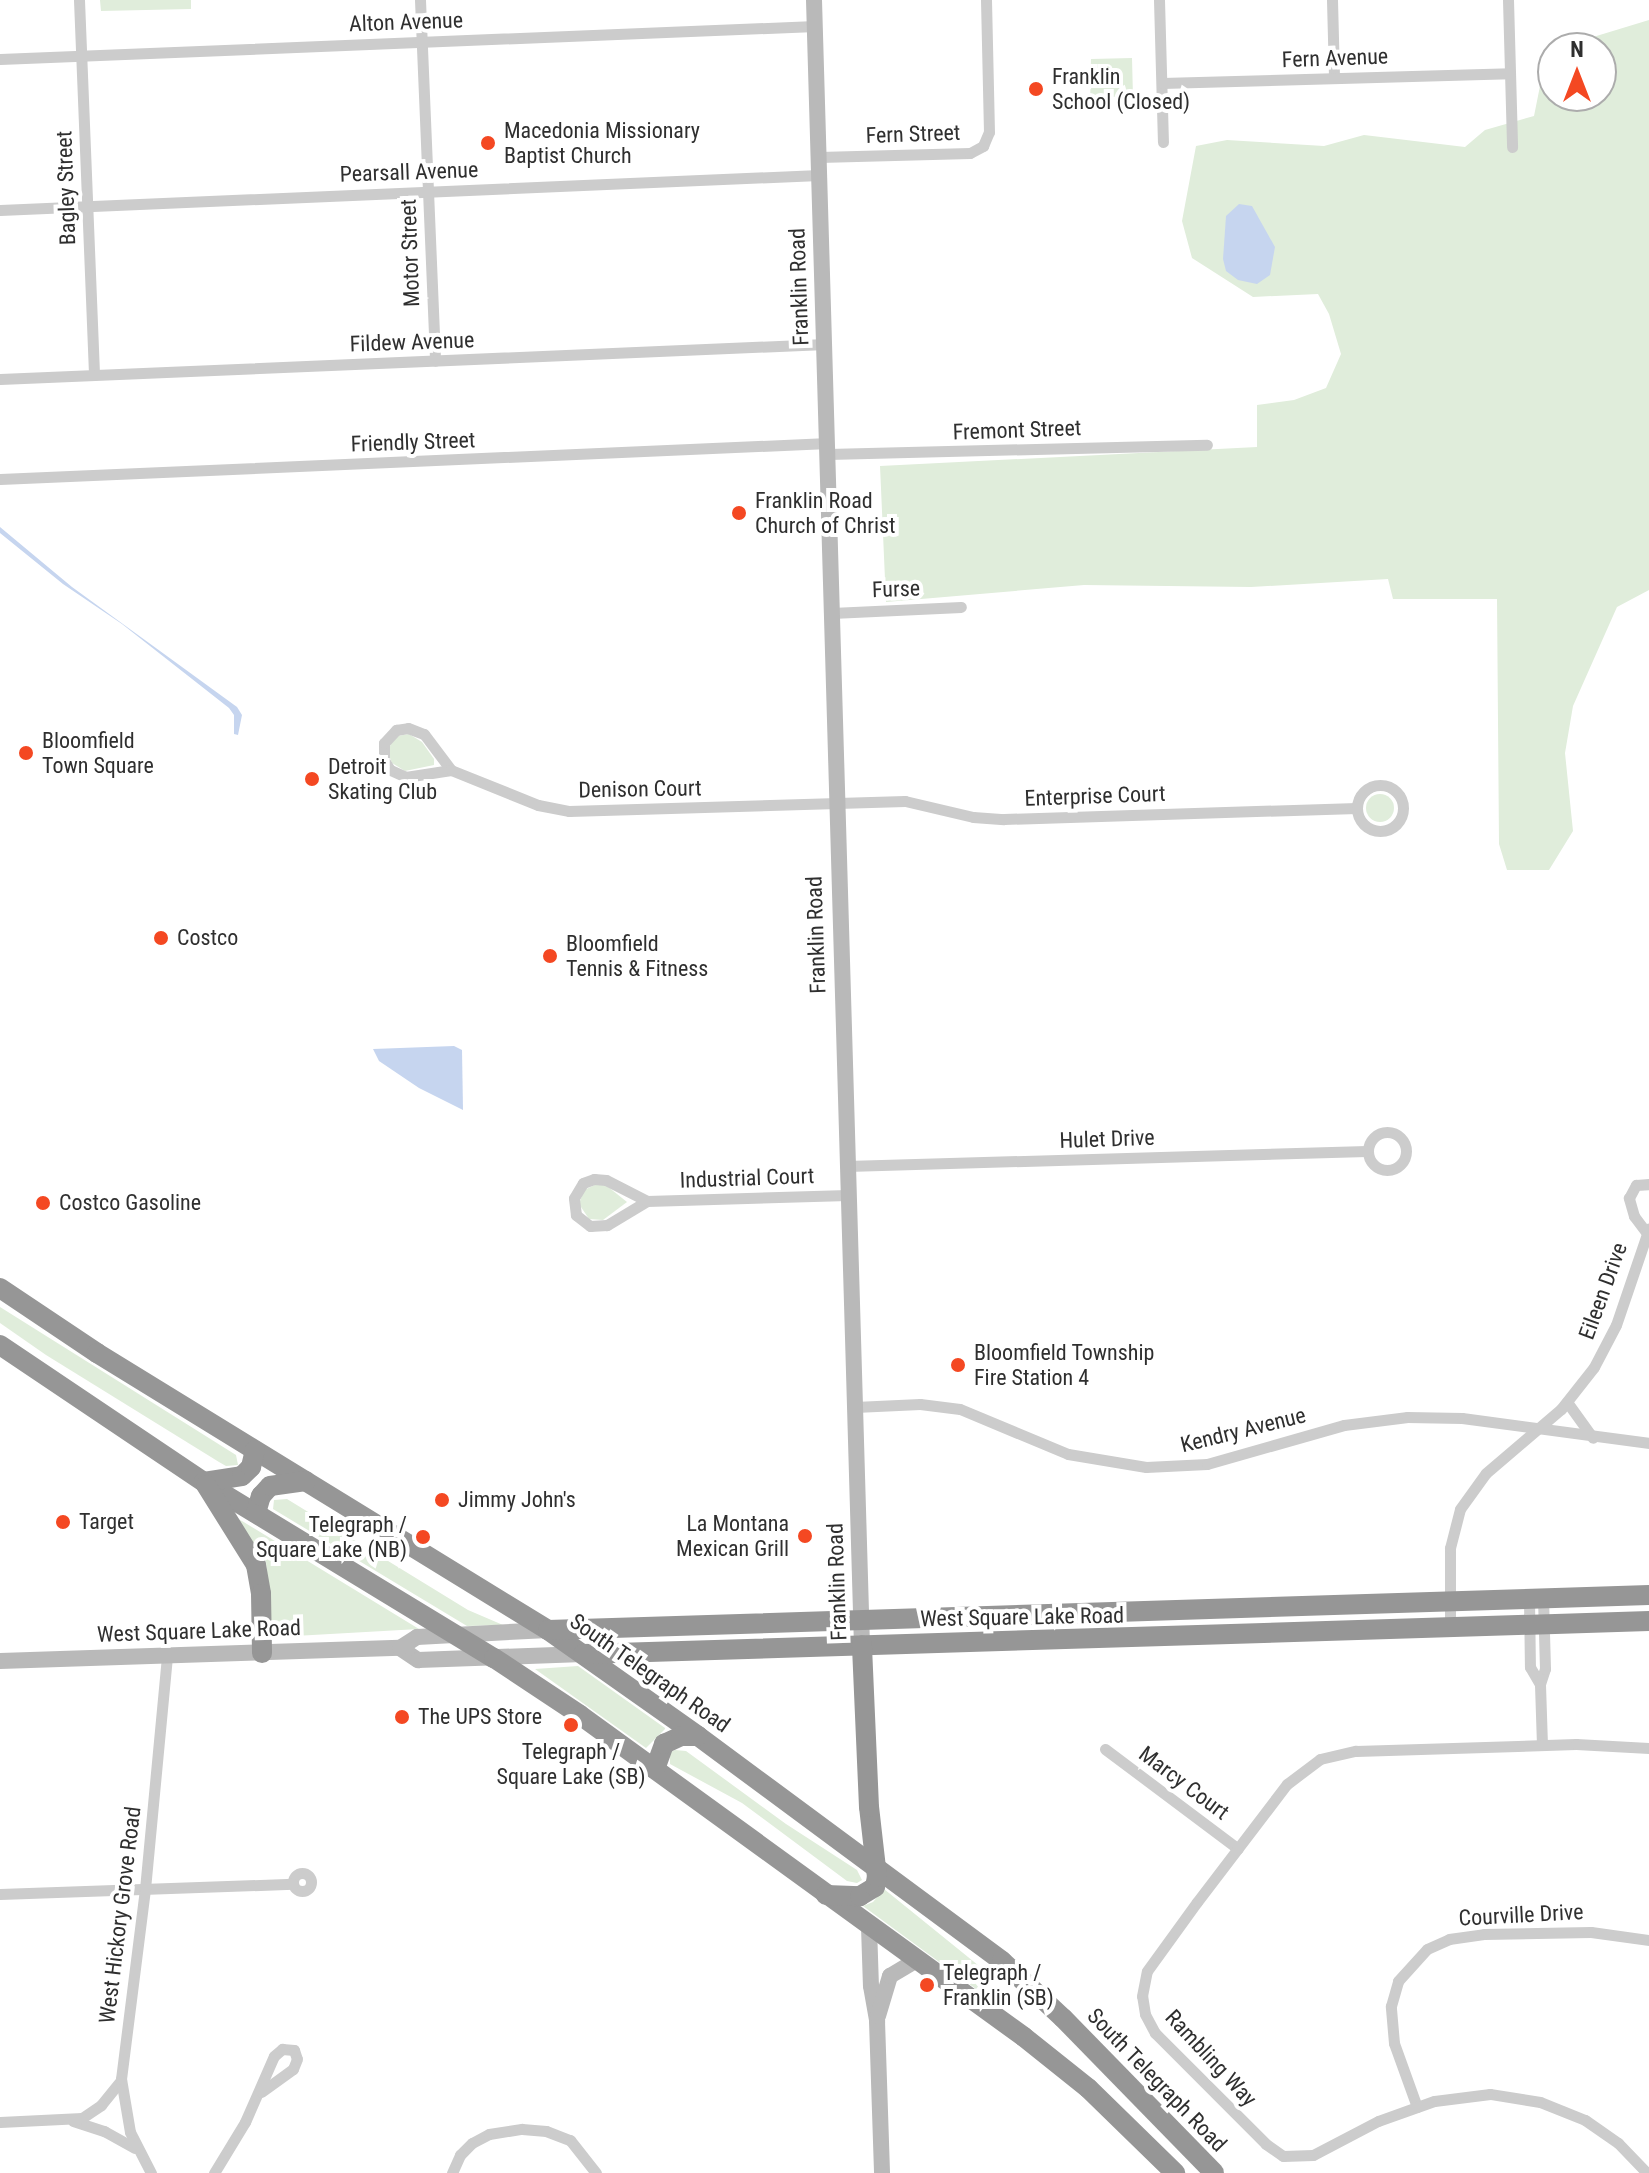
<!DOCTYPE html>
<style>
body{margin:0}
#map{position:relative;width:1649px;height:2173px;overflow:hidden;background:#fff;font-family:"Roboto Condensed",sans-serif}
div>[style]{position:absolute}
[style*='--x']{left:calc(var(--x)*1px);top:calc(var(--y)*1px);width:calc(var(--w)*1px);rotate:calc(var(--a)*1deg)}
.green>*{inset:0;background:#e0eddb}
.round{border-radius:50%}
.water>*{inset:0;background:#c6d5ef}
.street>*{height:11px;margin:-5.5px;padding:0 5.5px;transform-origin:5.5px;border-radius:5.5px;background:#ccc}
.street>.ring{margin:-5.5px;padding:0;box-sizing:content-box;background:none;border:11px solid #ccc;border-radius:50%}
.secondary>*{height:16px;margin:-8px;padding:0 8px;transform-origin:8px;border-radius:8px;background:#b9b9b9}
.highway>*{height:20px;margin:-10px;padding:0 10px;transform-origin:10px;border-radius:10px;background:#969696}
.dots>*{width:22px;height:22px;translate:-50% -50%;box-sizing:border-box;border:4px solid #fff;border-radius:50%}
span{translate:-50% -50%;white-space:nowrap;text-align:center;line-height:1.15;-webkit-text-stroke:8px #fff;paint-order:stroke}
.street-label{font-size:22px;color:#2f2f2f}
.poi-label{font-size:22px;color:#2f2f2f}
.left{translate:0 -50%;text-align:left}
.right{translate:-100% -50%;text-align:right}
.north{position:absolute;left:1537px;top:32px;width:80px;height:80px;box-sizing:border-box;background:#fff;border:2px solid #acacac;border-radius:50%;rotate:0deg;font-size:22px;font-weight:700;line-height:32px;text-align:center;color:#2f2f2f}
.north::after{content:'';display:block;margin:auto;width:28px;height:36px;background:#f44822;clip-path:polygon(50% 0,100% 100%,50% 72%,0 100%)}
</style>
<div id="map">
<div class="green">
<div style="clip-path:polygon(100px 0,191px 0,191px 9px,101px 11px)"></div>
<div style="clip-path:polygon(1649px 20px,1649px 590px,1617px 607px,1573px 706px,1565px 753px,1573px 831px,1549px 870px,1507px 870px,1499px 844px,1497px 599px,1393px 599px,1388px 579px,1251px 587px,1084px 585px,886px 602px,880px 466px,1257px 447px,1257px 405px,1294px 400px,1326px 388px,1341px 354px,1329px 314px,1318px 294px,1253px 297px,1192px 258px,1182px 221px,1196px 146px,1227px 140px,1324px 146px,1364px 135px,1465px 147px,1485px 130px,1534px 116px,1547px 51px,1553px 49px,1553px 96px,1601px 96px,1601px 48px,1557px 48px)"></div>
<div style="clip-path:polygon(1132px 58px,1133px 97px,1110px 97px,1109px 107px,1090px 107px,1091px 59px)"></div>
<div style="clip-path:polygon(409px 734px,422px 742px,434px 759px,434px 765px,405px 771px,392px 763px,388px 753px,391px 743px,398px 736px)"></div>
<div class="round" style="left:1366px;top:794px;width:28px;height:28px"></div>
<div style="clip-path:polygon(597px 1184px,607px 1186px,627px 1202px,603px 1220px,589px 1219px,579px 1204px,584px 1190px)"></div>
<div style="clip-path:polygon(0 1307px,236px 1455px,238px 1465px,226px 1466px,219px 1462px,46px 1355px,0 1323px)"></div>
<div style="clip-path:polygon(287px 1499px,468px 1610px,503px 1625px,467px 1626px,273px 1509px,274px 1500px)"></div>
<div style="clip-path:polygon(232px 1516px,242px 1521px,419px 1629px,277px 1637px,271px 1628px,266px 1562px)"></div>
<div style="clip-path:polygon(578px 1666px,665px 1728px,665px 1729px,646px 1748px,535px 1669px)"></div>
<div style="clip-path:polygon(675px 1750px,686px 1751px,786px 1824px,857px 1870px,862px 1880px,857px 1883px,847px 1881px,742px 1803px,670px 1764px,670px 1752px)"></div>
<div style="clip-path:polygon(884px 1889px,989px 1974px,976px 1989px,863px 1906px,873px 1902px)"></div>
</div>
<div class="water">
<div style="clip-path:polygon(1239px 204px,1252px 206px,1275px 247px,1270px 275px,1257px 284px,1238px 280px,1226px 271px,1223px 259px,1226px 216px)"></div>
<div style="clip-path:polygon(0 527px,72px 587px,237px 707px,242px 715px,238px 735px,234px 734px,234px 715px,229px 708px,122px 624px,63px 584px,0 533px)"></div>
<div style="clip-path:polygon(454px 1046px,462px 1050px,463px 1110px,419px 1088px,379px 1061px,373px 1049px)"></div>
</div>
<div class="street">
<div style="--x:79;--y:0;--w:375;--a:87.7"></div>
<div style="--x:420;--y:0;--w:361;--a:87.6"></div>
<div style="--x:1159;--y:0;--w:142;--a:88.4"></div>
<div style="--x:1332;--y:0;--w:78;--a:88.5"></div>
<div style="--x:1508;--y:0;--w:147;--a:88.4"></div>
<div style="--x:0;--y:59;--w:816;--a:-2.32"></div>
<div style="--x:1162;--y:83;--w:348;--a:-1.6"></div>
<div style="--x:819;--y:157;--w:151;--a:-1.5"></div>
<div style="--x:970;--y:153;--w:15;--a:-28"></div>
<div style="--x:983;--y:146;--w:15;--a:-67"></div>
<div style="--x:989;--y:132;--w:132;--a:-91.3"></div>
<div style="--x:0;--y:210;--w:820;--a:-2.45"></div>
<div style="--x:0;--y:379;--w:826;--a:-2.43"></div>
<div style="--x:828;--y:454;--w:379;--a:-1.4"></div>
<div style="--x:0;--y:479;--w:829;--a:-2.49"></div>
<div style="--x:832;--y:613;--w:129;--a:-2.7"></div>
<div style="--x:408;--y:728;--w:17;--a:21"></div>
<div style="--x:424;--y:734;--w:45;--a:53.1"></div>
<div style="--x:451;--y:770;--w:46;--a:171.2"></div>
<div style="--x:406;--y:777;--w:17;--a:-156"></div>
<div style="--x:390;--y:770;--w:12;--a:-121"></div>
<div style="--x:384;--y:760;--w:17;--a:-90"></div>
<div style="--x:384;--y:743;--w:18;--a:-47"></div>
<div style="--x:396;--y:730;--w:12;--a:-9"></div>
<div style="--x:451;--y:770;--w:94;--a:21.9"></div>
<div style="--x:538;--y:805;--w:32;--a:11"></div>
<div style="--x:569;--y:811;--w:336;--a:-1.7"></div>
<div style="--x:905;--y:801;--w:70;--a:13.2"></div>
<div style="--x:973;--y:817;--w:31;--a:4"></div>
<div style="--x:1004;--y:819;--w:353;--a:-1.8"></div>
<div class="ring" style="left:1357px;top:785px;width:35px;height:35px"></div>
<div class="ring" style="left:1368px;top:1132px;width:27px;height:27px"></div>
<div style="--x:847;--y:1166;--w:520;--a:-1.65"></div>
<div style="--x:594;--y:1179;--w:12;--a:5"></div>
<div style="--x:606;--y:1180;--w:46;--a:27.1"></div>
<div style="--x:647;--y:1201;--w:47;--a:149"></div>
<div style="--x:607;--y:1225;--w:17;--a:177"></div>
<div style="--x:590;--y:1226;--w:18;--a:-142"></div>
<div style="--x:576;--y:1215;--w:17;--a:-97"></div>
<div style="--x:574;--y:1198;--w:17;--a:-59"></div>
<div style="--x:583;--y:1183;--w:12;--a:-20"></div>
<div style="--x:647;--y:1201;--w:201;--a:-1.7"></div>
<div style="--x:1646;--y:1232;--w:20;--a:-127"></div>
<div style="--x:1634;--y:1216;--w:19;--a:-106"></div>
<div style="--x:1629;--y:1198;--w:15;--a:-62"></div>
<div style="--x:1636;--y:1185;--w:13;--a:-4"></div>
<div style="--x:1567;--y:1402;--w:44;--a:54.2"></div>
<div style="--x:855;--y:1407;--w:65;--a:-2.6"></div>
<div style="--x:920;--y:1404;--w:40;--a:7.1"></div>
<div style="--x:960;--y:1409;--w:117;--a:22.6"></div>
<div style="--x:1068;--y:1454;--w:79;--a:9.5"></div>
<div style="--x:1146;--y:1467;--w:61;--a:-2.8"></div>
<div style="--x:1207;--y:1464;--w:142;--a:-15.9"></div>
<div style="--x:1344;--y:1425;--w:64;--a:-7.2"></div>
<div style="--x:1407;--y:1417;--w:55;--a:1"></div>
<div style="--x:1462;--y:1418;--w:189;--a:7.6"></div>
<div style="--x:1529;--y:1599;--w:68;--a:89.2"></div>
<div style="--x:1530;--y:1667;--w:20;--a:60"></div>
<div style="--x:1450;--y:1628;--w:80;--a:-90"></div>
<div style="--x:1450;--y:1548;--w:40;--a:-75.6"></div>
<div style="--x:1460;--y:1509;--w:44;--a:-54.2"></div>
<div style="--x:1486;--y:1473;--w:99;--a:-40.5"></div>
<div style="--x:1561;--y:1409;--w:53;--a:-51.8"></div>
<div style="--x:1594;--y:1367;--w:47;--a:-62.4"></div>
<div style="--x:1616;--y:1325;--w:102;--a:-71.2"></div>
<div style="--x:1542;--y:1745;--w:61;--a:-91.9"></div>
<div style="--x:1540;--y:1684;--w:16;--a:-72"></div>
<div style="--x:1545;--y:1669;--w:70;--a:-91.6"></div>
<div style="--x:1105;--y:1749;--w:166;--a:36.9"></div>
<div class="ring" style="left:293px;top:1873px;width:7px;height:7px"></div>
<div style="--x:0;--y:1894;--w:293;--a:-2"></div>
<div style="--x:1417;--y:2107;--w:68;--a:-109.8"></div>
<div style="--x:1394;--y:2043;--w:37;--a:-95"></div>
<div style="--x:1391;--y:2006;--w:26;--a:-74"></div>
<div style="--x:1398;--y:1981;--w:43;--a:-47.8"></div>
<div style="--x:1427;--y:1949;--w:24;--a:-24"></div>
<div style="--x:1449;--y:1939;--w:35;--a:-8"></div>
<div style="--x:1484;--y:1934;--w:107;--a:-1.1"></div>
<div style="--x:1591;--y:1932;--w:59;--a:7.9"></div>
<div style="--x:73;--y:2121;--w:33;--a:18"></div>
<div style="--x:104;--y:2131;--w:35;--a:29"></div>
<div style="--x:0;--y:2122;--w:82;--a:-2.8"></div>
<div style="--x:82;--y:2118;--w:23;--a:-34"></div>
<div style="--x:101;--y:2105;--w:32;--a:-51"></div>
<div style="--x:151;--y:2173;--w:46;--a:-117.1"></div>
<div style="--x:130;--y:2132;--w:54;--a:-99.6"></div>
<div style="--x:121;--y:2079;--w:192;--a:-82.8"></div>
<div style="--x:145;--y:1889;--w:235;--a:-84.6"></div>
<div style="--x:214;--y:2173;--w:60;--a:-58.7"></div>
<div style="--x:245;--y:2122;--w:72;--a:-66.3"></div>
<div style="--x:274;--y:2056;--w:11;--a:-41"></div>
<div style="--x:282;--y:2049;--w:12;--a:5"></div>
<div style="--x:294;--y:2050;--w:9;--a:72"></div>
<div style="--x:297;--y:2059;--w:11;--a:112"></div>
<div style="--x:293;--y:2069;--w:39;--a:144"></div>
<div style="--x:452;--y:2173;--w:20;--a:-66"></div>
<div style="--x:460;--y:2155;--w:17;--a:-45"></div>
<div style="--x:472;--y:2143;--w:19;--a:-28"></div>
<div style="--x:489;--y:2134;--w:33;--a:-9"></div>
<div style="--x:522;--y:2129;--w:24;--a:5"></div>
<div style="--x:546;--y:2131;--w:26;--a:21"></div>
<div style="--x:570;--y:2140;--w:42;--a:51.8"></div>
<div style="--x:1647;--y:2173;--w:42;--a:-134"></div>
<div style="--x:1618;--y:2143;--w:40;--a:-145.1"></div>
<div style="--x:1585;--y:2120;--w:48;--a:-158.2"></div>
<div style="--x:1540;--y:2102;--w:51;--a:-170.9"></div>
<div style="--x:1490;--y:2094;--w:56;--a:172.9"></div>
<div style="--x:1434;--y:2101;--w:59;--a:160.3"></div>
<div style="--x:1378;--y:2121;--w:73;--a:152.4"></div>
<div style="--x:1313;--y:2155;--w:30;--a:178"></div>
<div style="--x:1283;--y:2156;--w:21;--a:-145"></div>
<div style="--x:1266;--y:2144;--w:157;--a:-135"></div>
<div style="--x:1155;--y:2033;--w:21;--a:-118"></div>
<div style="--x:1145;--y:2014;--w:18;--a:-99"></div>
<div style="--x:1142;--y:1996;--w:25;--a:-79"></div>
<div style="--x:1147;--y:1971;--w:85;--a:-54.1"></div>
<div style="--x:1197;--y:1902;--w:148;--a:-52.7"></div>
<div style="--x:1287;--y:1784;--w:41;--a:-37.1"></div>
<div style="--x:1320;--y:1759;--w:37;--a:-13"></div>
<div style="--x:1356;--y:1751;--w:220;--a:-1.8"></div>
<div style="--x:1576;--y:1744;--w:73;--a:3.1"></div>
</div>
<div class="secondary">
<div style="--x:814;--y:0;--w:1646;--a:88.33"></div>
<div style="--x:400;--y:1648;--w:22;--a:34"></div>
<div style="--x:418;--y:1660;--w:165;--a:-2.1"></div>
<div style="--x:0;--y:1661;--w:400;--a:-1.9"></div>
<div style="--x:400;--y:1648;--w:20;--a:-33"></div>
<div style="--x:417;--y:1637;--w:131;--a:-3.1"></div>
<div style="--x:869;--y:1927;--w:59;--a:88.1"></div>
<div style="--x:871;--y:1986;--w:36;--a:80"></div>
<div style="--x:877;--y:2021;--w:152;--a:88.1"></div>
<div style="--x:878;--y:2016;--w:42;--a:-73.3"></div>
<div style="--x:890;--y:1976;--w:31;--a:-31"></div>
</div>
<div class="highway">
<div style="--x:0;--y:1288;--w:117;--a:33.8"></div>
<div style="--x:97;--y:1353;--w:529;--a:31.56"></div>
<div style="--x:548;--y:1630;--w:184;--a:35.2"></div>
<div style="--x:698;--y:1736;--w:378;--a:36.5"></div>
<div style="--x:1002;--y:1961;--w:83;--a:43.1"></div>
<div style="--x:1063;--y:2018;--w:216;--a:45.7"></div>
<div style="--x:0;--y:1345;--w:246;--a:33.9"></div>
<div style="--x:204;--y:1482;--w:339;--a:31.3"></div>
<div style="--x:494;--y:1658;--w:103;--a:33.5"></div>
<div style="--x:580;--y:1715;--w:548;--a:35.95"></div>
<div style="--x:1024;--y:2037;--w:82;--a:38.6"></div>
<div style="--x:1088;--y:2088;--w:122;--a:44.3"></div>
<div style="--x:204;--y:1482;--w:38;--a:-9"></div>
<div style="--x:242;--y:1476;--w:13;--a:-45"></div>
<div style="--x:251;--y:1467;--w:17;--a:-77"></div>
<div style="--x:206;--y:1485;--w:94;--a:58"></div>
<div style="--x:256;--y:1565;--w:29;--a:80"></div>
<div style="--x:261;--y:1594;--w:59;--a:89"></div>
<div style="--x:256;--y:1513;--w:18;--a:-74"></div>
<div style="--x:261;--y:1496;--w:13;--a:-48"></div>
<div style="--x:270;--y:1486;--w:36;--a:-8"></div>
<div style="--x:548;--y:1630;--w:1102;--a:-1.82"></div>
<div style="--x:583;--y:1654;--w:1067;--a:-1.77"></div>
<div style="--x:655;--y:1769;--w:27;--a:-70"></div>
<div style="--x:664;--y:1744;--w:19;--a:-25"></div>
<div style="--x:681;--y:1736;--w:17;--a:0"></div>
<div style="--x:826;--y:1895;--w:34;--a:2"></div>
<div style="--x:860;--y:1896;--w:17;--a:-31"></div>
<div style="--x:875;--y:1887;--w:10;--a:-79"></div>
<div style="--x:877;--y:1877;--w:70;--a:-96.5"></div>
<div style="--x:869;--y:1807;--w:162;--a:-92.5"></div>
</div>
<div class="dots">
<div style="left:1036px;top:89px;background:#f44822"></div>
<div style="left:488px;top:143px;background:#f44822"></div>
<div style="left:739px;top:513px;background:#f44822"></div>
<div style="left:26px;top:753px;background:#f44822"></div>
<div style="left:312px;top:779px;background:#f44822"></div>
<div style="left:161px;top:938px;background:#f44822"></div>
<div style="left:550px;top:956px;background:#f44822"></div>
<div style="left:43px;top:1203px;background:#f44822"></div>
<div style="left:958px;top:1365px;background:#f44822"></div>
<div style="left:442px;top:1500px;background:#f44822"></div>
<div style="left:63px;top:1522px;background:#f44822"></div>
<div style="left:805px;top:1536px;background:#f44822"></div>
<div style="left:423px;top:1537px;background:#f44822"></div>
<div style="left:402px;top:1717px;background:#f44822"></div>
<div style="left:571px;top:1725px;background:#f44822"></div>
<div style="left:927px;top:1985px;background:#f44822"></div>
</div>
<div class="street-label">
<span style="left:406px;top:22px;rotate:-2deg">Alton Avenue</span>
<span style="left:1335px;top:58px;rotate:-2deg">Fern Avenue</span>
<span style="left:913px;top:134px;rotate:-2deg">Fern Street</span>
<span style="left:409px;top:172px;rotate:-2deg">Pearsall Avenue</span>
<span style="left:66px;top:188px;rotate:-92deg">Bagley Street</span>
<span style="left:410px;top:253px;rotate:-92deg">Motor Street</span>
<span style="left:799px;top:287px;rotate:-92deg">Franklin Road</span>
<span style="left:412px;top:342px;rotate:-2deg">Fildew Avenue</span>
<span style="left:1017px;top:430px;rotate:-2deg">Fremont Street</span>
<span style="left:413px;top:442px;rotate:-2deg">Friendly Street</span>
<span style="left:896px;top:589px;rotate:-2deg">Furse</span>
<span style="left:640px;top:789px;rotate:-1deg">Denison Court</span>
<span style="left:1095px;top:796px;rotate:-2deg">Enterprise Court</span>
<span style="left:816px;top:935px;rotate:-92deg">Franklin Road</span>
<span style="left:1107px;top:1139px;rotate:-2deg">Hulet Drive</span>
<span style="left:747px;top:1178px;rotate:-2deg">Industrial Court</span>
<span style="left:1603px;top:1291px;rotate:-70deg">Eileen Drive</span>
<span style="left:1243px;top:1430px;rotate:-14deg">Kendry Avenue</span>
<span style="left:837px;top:1582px;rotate:-92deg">Franklin Road</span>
<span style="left:1022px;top:1617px;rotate:-1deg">West Square Lake Road</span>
<span style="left:199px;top:1631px;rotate:-2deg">West Square Lake Road</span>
<span style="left:650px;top:1673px;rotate:35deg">South Telegraph Road</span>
<span style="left:1184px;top:1783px;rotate:37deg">Marcy Court</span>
<span style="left:120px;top:1915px;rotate:-83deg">West Hickory Grove Road</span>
<span style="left:1521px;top:1915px;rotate:-3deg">Courville Drive</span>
<span style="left:1211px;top:2058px;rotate:47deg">Rambling Way</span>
<span style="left:1157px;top:2080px;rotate:46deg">South Telegraph Road</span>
</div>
<div class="poi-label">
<span class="left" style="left:1052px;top:89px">Franklin<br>School (Closed)</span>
<span class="left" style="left:504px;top:143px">Macedonia Missionary<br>Baptist Church</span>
<span class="left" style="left:755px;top:513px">Franklin Road<br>Church of Christ</span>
<span class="left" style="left:42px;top:753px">Bloomfield<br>Town Square</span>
<span class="left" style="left:328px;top:779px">Detroit<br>Skating Club</span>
<span class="left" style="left:177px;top:938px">Costco</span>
<span class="left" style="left:566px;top:956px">Bloomfield<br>Tennis &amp; Fitness</span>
<span class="left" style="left:59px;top:1203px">Costco Gasoline</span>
<span class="left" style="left:974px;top:1365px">Bloomfield Township<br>Fire Station 4</span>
<span class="left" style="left:458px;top:1500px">Jimmy John's</span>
<span class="left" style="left:79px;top:1522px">Target</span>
<span class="right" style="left:789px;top:1536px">La Montana<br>Mexican Grill</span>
<span class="right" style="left:407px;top:1537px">Telegraph /<br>Square Lake (NB)</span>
<span class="left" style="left:418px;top:1717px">The UPS Store</span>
<span style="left:571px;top:1764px">Telegraph /<br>Square Lake (SB)</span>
<span class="left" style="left:943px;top:1985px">Telegraph /<br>Franklin (SB)</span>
</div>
<div class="north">N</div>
</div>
